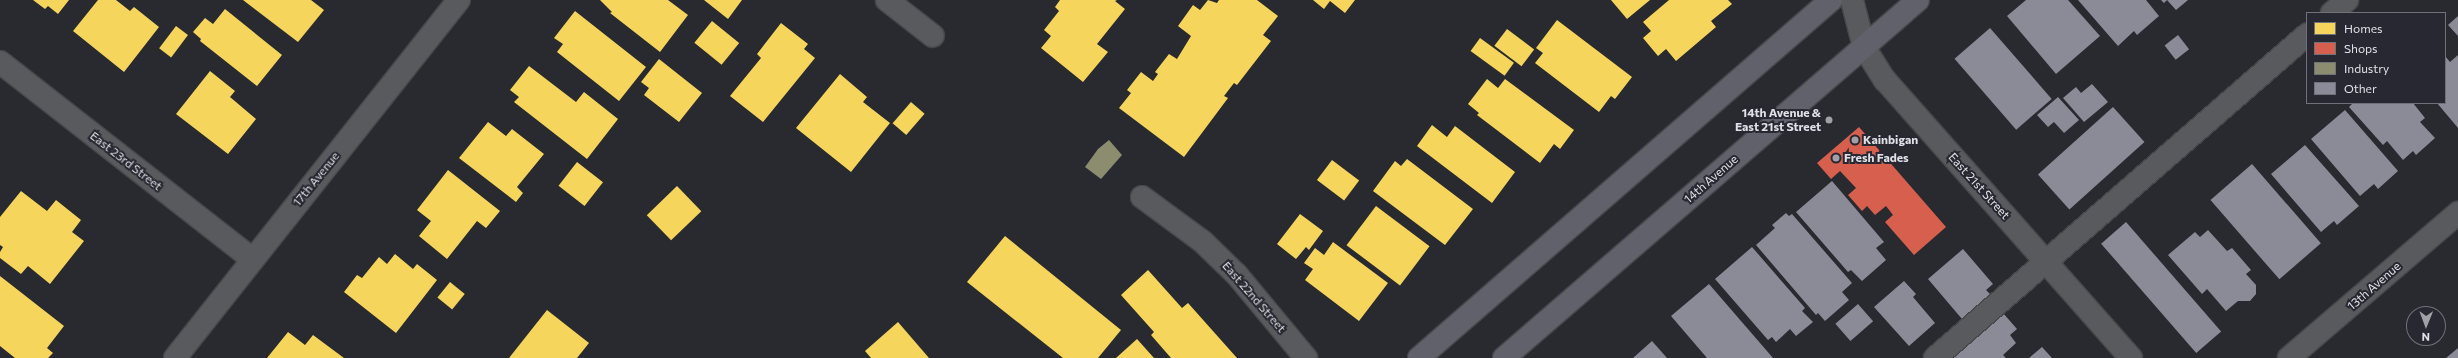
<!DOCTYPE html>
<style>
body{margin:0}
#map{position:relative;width:2458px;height:358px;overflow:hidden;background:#292a2f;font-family:Commissioner,sans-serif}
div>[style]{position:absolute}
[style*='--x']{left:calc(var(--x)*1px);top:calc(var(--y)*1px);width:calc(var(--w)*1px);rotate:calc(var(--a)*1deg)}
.homes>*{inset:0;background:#f6d55c;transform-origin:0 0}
.shops>*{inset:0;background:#d6604d}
.industry>*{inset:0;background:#8c8c6e}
.building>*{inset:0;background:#8b8b98;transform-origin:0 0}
.roads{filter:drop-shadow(1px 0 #48484c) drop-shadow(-1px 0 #48484c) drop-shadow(0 1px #48484c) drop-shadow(0 -1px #48484c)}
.minor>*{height:22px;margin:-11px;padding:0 11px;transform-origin:11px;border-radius:11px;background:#595a5e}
.major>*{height:22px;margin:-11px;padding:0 11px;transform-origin:11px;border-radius:11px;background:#60616a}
.dots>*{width:11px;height:11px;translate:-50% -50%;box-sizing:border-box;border:2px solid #272831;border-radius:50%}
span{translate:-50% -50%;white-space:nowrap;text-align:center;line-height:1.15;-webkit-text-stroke:4px #272831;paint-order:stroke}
.poi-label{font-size:12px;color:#e0e0e6;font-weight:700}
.right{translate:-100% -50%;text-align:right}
.left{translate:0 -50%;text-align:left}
.street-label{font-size:12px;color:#e0e0e6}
.legend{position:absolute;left:2306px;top:12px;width:140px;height:92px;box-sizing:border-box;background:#272831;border:1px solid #717279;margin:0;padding:5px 7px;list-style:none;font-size:12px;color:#e0e0e6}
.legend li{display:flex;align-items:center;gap:8px;height:20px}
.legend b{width:20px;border:1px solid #717279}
.north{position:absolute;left:2406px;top:306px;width:40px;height:40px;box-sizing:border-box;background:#272831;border:1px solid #717279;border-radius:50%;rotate:181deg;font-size:11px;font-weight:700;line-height:16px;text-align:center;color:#e0e0e6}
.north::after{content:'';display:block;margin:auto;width:14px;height:18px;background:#a0a0a6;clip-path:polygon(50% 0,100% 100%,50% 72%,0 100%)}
</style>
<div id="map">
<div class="homes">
<div style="clip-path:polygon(33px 0,69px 0,58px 14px,48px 6px,45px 9px)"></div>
<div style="clip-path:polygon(98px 0,116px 0,130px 11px,134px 7px,159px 27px,124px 72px,73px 31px)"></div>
<div style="clip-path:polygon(243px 0,311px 0,324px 10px,298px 42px)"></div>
<div style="clip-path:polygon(600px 0,668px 0,688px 15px,660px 52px,610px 13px,612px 12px)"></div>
<div style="clip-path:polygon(704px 0,742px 0,728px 19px)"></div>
<div style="clip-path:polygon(1060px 0,1117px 0,1115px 1px,1125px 9px,1097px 44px,1108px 52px,1083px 82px,1041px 48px,1051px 36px,1044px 30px,1059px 11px,1055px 7px)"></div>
<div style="clip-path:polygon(1208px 0,1217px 3px,1219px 0,1257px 0,1278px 16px,1263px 35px,1271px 41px,1237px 85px,1234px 83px,1224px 96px,1228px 98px,1184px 157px,1119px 108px,1131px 93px,1127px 90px,1141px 72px,1153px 81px,1158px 74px,1155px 72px,1169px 54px,1177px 59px,1191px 36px,1178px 26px,1193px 5px,1200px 10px)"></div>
<div style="clip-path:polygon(1313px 0,1355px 0,1345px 13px,1330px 1px,1324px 9px)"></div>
<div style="clip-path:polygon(1611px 0,1650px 0,1627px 19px)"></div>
<div style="clip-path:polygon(1669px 0,1728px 0,1732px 4px,1711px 21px,1716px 27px,1676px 61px,1666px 49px,1658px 56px,1643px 38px,1651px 31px,1643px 22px)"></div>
<div style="clip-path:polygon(225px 9px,282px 55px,257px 86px,200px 41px,201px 39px,193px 32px,205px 18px,213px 24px)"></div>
<div style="clip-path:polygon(575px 11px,646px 67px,619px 101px,557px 52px,563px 44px,554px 38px)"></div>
<div style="clip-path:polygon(1557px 20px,1632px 77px,1615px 99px,1611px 96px,1599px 112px,1535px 63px,1543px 53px,1536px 48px)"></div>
<div style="left:712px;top:21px;width:35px;height:28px;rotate:39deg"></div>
<div style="clip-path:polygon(781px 23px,808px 44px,804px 49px,815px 58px,763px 122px,730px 96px,761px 58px,757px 54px)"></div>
<div style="left:176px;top:26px;width:15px;height:28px;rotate:37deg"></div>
<div style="left:1507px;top:29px;width:34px;height:21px;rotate:37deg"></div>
<div style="left:1480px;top:38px;width:42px;height:16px;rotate:36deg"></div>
<div style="clip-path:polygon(659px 59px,702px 93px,679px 122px,644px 95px,649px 88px,641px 82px)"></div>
<div style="clip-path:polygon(529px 66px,576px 102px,584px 92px,618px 119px,587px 159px,514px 102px,519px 97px,510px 90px)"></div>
<div style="clip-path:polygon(210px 71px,235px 91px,230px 97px,256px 119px,228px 154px,176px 114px)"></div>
<div style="clip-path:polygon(840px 74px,867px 97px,863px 102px,890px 123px,851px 172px,796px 128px)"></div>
<div style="clip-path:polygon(1487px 79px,1498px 88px,1505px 79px,1574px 130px,1560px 149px,1554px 144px,1540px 163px,1477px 115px,1479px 113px,1468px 104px)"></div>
<div style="left:911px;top:102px;width:18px;height:28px;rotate:41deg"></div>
<div style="clip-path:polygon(488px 122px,506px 136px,512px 129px,544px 154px,517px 187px,523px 193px,516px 202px,459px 158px)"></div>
<div style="clip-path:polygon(1432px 125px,1447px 137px,1455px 126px,1515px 172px,1492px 203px,1417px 146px)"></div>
<div style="clip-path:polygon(1407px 159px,1473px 209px,1445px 245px,1373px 191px,1395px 161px,1401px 166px)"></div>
<div style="left:1332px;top:160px;width:34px;height:25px;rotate:37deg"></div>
<div style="left:577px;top:162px;width:33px;height:30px;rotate:38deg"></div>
<div style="clip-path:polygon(448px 170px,500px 211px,486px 228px,477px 221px,447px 259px,419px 236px,431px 221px,417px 210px)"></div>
<div style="left:677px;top:186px;width:35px;height:42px;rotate:46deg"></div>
<div style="clip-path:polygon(21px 191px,47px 211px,56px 200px,81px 220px,72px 232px,84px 241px,50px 284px,28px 266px,21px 274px,0 258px,0 252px,3px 247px,0 245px,0 217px)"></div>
<div style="left:1376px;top:206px;width:67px;height:49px;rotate:37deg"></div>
<div style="clip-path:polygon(1300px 214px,1323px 231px,1309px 250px,1306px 247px,1296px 259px,1277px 244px)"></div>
<div style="clip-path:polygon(1005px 236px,1121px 330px,1098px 358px,1063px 358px,967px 282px)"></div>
<div style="clip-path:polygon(1333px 242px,1388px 283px,1359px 321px,1305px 280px,1313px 269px,1304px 263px,1315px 248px,1324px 255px)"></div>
<div style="clip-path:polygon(395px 254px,413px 269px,417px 264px,437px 280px,396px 333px,344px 292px,357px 275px,362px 278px,379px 257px,387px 264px)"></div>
<div style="clip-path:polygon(1148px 270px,1182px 308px,1188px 303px,1237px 358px,1171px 358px,1151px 335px,1154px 332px,1121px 295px)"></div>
<div style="clip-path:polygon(0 276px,64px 326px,47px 348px,53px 353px,48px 358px,15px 358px,0 346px)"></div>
<div style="left:450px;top:282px;width:19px;height:20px;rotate:39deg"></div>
<div style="clip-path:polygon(547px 310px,589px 343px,577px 358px,509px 358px)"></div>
<div style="clip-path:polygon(898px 322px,929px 358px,871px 358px,865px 351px)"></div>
<div style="clip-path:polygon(288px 332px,305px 345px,313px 335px,344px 358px,267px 358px)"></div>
<div style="clip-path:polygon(1137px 339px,1154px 358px,1116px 358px)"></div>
</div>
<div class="shops">
<div style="clip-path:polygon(1859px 127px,1946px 227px,1914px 255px,1885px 222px,1893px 215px,1886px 206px,1875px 215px,1867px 206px,1862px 211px,1848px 195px,1856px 188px,1840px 171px,1831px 179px,1817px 163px)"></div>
</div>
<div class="industry">
<div style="clip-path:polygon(1109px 140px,1122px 155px,1101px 179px,1085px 167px,1098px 149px)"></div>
</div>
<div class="building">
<div style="clip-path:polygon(2026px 0,2068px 0,2100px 36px,2056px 74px,2007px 16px)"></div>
<div style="clip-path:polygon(2078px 0,2146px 0,2159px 16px,2137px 35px,2134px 31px,2118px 46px)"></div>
<div style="clip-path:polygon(2161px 0,2188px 0,2176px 10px,2167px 0,2164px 3px)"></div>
<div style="clip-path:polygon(2458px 16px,2458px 36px,2448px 25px)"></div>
<div style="left:1990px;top:28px;width:94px;height:47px;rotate:49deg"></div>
<div style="left:2178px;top:35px;width:18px;height:17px;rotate:52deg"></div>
<div style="clip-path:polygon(2458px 55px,2458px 128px,2437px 103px,2445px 103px,2445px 56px,2450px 62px)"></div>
<div style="clip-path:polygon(2092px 84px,2108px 102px,2084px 122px,2063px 98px,2076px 87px,2081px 93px)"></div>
<div style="clip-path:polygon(2058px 97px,2079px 120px,2064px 133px,2054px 122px,2048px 127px,2037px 115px)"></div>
<div style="clip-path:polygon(2353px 103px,2413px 103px,2425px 118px,2420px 122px,2435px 138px,2416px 155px,2413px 151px,2403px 160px,2387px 141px,2383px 145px,2349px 107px)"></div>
<div style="left:2113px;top:107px;width:47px;height:101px;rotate:48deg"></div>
<div style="clip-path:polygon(2345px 110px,2398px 171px,2378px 189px,2374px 184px,2360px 196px,2311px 139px)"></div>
<div style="clip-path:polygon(2305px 145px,2359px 206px,2337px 225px,2334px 221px,2321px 232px,2271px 174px)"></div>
<div style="left:2252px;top:164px;width:105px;height:55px;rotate:49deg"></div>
<div style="clip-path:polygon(1832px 181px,1884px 242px,1876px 248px,1886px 260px,1862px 281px,1851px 270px,1848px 272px,1796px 212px)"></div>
<div style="clip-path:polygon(1786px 213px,1789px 216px,1792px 214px,1852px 283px,1842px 292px,1849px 300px,1825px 321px,1818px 313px,1816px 315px,1756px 245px,1775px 228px,1772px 225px)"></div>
<div style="left:2126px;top:222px;width:145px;height:33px;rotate:49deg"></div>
<div style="clip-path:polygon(2208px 230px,2227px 251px,2232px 248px,2251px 270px,2246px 274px,2256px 285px,2256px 294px,2250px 301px,2238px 301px,2226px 311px,2207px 289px,2202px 294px,2168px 255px,2195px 232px,2200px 237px)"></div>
<div style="clip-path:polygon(1752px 247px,1805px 308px,1802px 311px,1813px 322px,1796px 336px,1790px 329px,1776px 342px,1772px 337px,1768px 340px,1715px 279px)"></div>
<div style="clip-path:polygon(1963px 249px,1993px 284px,1986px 290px,1991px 295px,1962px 319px,1928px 279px)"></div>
<div style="clip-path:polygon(1904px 281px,1916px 294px,1913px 297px,1935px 323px,1909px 346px,1874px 307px)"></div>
<div style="clip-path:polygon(1709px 284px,1773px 358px,1707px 358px,1671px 316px)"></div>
<div style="left:1858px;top:304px;width:23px;height:30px;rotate:49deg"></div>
<div style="clip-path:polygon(2003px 313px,2017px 329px,2010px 335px,2016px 343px,2003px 355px,2006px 358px,1951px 358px)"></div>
<div style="clip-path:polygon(1652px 341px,1667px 358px,1633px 358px)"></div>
<div style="clip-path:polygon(2042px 347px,2052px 358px,2029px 358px)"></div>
<div style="clip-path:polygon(2458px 348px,2458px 358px,2446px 358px)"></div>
</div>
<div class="roads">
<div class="minor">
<div style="--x:887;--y:0;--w:58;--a:38"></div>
<div style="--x:1852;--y:0;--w:49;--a:75.7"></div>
<div style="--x:1864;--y:47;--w:39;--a:58"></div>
<div style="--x:1885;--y:80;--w:371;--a:48.5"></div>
<div style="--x:2332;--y:13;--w:20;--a:-41"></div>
<div style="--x:0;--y:62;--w:320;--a:38"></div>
<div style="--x:1142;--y:197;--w:74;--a:36.3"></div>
<div style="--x:1202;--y:241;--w:49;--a:44.2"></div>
<div style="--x:1237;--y:275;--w:108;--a:50.3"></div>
<div style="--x:175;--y:358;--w:457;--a:-51.6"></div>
<div style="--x:1935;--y:358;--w:493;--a:-41"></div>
<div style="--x:2289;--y:358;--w:223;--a:-40.6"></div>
</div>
<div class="major">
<div style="--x:1419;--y:358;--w:546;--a:-40.99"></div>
<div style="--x:1504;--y:358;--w:547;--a:-40.85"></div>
</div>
</div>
<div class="dots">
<div style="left:1829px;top:120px;background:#a0a0a6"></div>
<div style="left:1855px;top:140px;background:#a0a0a6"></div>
<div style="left:1836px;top:158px;background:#a0a0a6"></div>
</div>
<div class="poi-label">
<span class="right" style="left:1821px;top:120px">14th Avenue &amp;<br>East 21st Street</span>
<span class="left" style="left:1863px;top:140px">Kainbigan</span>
<span class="left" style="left:1844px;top:158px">Fresh Fades</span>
</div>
<div class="street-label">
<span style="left:126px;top:161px;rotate:38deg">East 23rd Street</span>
<span style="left:316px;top:179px;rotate:-51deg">17th Avenue</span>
<span style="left:1711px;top:179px;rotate:-41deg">14th Avenue</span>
<span style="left:1979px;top:186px;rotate:48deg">East 21st Street</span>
<span style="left:2374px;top:286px;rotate:-41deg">13th Avenue</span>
<span style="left:1254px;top:297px;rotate:49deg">East 22nd Street</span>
</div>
<ul class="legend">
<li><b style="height:11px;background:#f6d55c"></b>Homes</li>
<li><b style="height:11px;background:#d6604d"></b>Shops</li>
<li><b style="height:11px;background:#8c8c6e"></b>Industry</li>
<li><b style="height:11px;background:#8b8b98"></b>Other</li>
</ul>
<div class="north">N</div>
</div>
